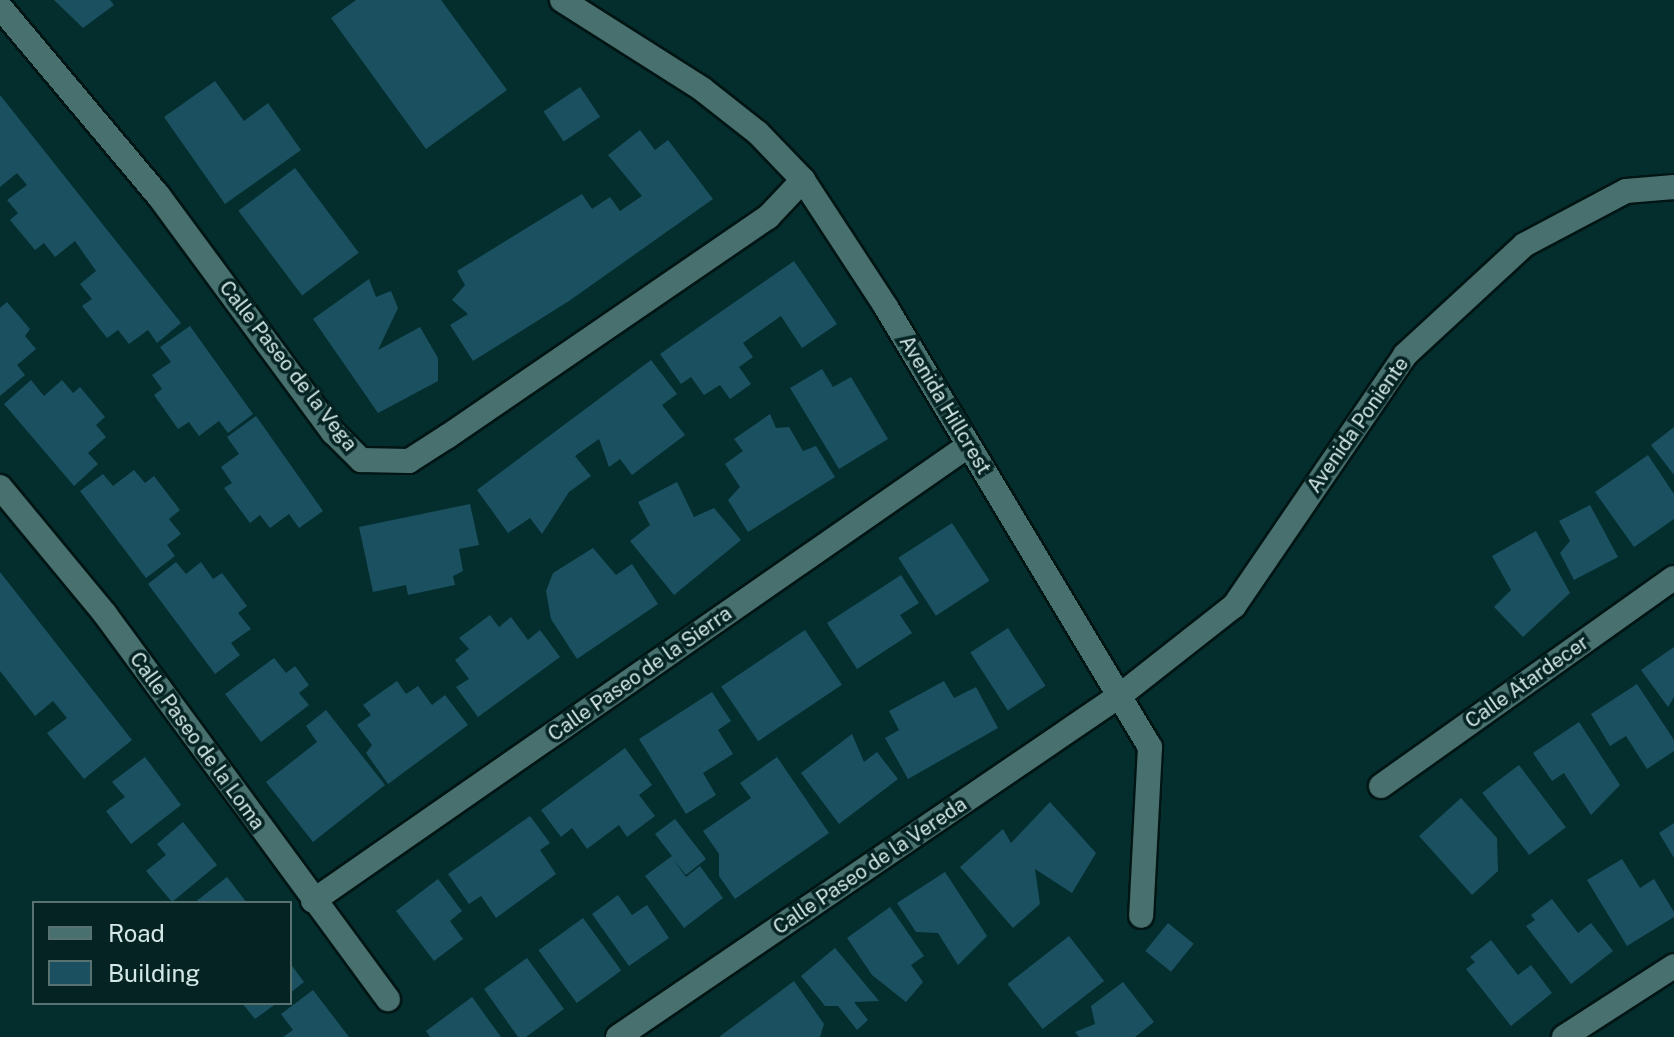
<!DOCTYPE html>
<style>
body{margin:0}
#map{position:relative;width:1674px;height:1037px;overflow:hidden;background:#032e2d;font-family:"Public Sans",sans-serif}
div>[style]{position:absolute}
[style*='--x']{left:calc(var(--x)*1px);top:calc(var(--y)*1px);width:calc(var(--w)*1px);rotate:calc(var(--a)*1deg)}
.building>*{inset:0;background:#1b5060;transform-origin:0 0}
.roads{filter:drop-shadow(2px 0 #001514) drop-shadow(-2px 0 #001514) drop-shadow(0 2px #001514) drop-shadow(0 -2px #001514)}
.street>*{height:24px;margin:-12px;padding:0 12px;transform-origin:12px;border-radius:12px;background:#48706e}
span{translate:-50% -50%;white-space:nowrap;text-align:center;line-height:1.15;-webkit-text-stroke:7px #042322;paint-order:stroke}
.street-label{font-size:20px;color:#d4e9e7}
.legend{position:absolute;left:32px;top:901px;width:260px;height:104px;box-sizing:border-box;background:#042322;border:2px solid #577271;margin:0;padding:10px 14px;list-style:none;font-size:24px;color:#d4e9e7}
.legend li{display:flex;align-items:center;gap:16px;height:40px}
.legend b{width:40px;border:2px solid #577271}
</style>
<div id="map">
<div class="building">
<div style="clip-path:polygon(54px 0,110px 0,114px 5px,83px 28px)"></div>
<div style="clip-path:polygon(356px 0,441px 0,507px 90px,426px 149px,331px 18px)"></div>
<div style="clip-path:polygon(215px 81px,244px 121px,268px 103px,301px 150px,225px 204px,164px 117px)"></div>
<div style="left:580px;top:87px;width:36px;height:44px;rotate:56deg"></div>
<div style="clip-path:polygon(0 95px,181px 323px,157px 343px,148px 330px,129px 344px,118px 330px,107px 338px,82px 306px,92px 299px,80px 284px,96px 271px,75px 241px,55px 257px,44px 243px,35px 250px,10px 220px,18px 213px,7px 200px,27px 185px,17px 173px,0 187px)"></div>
<div style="clip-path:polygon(640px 130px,655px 150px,668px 140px,713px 199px,569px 301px,473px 361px,450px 325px,468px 314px,452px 300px,465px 285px,457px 271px,582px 194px,592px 209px,610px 197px,620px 211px,642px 196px,608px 155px)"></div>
<div style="left:295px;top:168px;width:106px;height:71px;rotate:53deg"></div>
<div style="clip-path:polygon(794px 261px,837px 324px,802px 348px,781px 316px,743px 343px,753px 357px,739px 367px,751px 384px,730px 399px,720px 385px,704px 395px,691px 377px,681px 384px,660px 354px)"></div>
<div style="clip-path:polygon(369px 279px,376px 297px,391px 291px,398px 308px,378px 350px,420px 327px,438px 358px,438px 381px,378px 413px,313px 319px)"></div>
<div style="clip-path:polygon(7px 302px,30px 329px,25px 336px,36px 349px,17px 365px,25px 375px,0 396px,0 308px)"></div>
<div style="clip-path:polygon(190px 326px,253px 414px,228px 433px,219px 421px,199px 436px,189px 422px,178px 429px,154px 395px,162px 389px,152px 375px,171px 362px,160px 347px)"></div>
<div style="clip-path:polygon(651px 360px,677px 394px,662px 405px,685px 435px,632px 475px,620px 459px,609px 467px,599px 439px,575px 456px,591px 476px,569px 492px,542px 534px,530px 518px,508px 533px,477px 490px)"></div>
<div style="clip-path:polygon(822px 369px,833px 387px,851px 377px,888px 439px,839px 469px,790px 388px)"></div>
<div style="clip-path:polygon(31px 380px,44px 396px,62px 380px,73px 393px,80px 387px,105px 417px,96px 425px,106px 437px,88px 453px,98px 464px,74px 486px,4px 404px)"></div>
<div style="clip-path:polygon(770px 414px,776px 428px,789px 427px,803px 451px,816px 446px,835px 477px,748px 532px,728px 500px,740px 487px,725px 464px,743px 451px,734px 439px)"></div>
<div style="clip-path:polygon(256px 416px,323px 511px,299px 528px,289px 514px,270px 528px,260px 515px,250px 523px,224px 488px,232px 483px,221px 467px,239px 454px,227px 437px)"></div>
<div style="clip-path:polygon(1674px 427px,1674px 475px,1651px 445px)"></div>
<div style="clip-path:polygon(1648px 455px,1674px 494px,1674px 519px,1634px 547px,1595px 492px)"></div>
<div style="clip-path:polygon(134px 470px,145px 483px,154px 476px,180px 510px,169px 519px,181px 534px,167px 545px,175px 556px,146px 578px,80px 491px,103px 474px,113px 486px)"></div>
<div style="clip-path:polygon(677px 482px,694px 517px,714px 508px,741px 540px,674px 595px,630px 541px,650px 525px,638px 502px)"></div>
<div style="clip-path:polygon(470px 504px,479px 545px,459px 549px,463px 571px,453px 576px,455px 585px,408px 595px,406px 585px,373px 592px,359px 527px)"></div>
<div style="clip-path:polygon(1590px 505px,1618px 557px,1574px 580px,1560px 553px,1570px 541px,1559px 521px)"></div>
<div style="left:952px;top:523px;width:69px;height:64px;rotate:57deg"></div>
<div style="clip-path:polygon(1536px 531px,1570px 593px,1523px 637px,1494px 607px,1511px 590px,1492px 556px)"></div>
<div style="clip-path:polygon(593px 548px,616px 575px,632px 564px,658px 604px,577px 659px,551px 619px,546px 591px,553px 573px)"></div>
<div style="clip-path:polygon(176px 562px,186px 574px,201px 562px,213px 579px,222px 573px,247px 606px,238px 613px,251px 629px,231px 643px,240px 655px,215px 674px,148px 584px)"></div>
<div style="clip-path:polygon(0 572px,132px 740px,84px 779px,47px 733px,67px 718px,53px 701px,35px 716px,0 671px)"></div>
<div style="clip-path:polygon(901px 575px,919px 603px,900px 615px,912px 633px,857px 669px,827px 623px)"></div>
<div style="clip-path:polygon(490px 615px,499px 627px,511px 617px,528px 640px,540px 630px,560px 657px,478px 717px,456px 687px,469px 679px,455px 660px,469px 649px,459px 638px)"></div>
<div style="left:1008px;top:628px;width:69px;height:45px;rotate:57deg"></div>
<div style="left:805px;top:630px;width:66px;height:101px;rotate:56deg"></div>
<div style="clip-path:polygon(1674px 647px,1674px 697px,1668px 707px,1641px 670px)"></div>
<div style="clip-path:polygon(274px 658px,286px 673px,295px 666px,309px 685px,299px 693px,309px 705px,261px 742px,225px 694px)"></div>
<div style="clip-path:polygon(397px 681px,406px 694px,418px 686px,432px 705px,445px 695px,468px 725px,388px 784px,366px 753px,372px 745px,357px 725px,371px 715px,363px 705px)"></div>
<div style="clip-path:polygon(944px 681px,954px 698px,976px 687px,998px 728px,908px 779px,885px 738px,899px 730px,889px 711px)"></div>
<div style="clip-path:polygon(1637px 684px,1674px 740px,1674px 751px,1647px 769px,1626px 736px,1610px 746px,1591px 714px)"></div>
<div style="clip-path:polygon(712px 692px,731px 721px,718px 730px,733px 754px,703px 773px,716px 795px,686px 814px,639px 739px)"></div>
<div style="clip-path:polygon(326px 710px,385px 785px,313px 842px,266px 782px,317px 742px,306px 726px)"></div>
<div style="clip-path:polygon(1579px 722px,1620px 785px,1591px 815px,1564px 773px,1552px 781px,1533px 753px)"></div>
<div style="clip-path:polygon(852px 734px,864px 762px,877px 752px,898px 779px,839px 824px,801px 773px)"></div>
<div style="clip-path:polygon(625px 748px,652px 785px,639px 795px,655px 816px,627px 837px,619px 825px,587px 849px,572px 828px,561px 837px,541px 810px)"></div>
<div style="clip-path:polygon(145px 757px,181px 805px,131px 844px,106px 811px,125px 797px,112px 782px)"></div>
<div style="clip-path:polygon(777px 757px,829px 833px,735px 899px,719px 876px,719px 854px,703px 831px,751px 798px,740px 783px)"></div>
<div style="left:1519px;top:765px;width:78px;height:46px;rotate:53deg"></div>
<div style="clip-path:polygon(1461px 798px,1497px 838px,1498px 871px,1472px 895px,1419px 836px)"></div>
<div style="clip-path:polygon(1050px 802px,1096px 853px,1072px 893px,1035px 869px,1040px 904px,1013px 928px,960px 867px,1003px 829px,1011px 843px)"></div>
<div style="clip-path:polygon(530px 816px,550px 843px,540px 850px,556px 874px,496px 918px,481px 896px,469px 904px,448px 874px)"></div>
<div style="clip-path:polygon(675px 819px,706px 859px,686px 875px,673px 859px,686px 877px,700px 866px,723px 898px,684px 928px,645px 876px,672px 856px,655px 834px)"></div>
<div style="clip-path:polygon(183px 822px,217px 865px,172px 902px,146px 871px,166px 855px,157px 844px)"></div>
<div style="clip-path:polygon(1674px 823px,1674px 858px,1659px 833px)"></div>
<div style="clip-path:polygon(1622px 859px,1640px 888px,1654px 879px,1674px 912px,1674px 917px,1627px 946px,1587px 880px)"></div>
<div style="clip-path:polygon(945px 872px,987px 936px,958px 965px,938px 933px,916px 932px,897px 903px)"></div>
<div style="clip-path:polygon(227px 877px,247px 903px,194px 903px)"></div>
<div style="clip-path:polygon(438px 879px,462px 911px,450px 921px,463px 939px,434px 961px,396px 911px)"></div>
<div style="clip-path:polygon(618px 895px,632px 915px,647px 905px,669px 938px,629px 966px,592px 914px)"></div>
<div style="clip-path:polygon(1552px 899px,1578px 933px,1591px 923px,1613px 951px,1571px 984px,1526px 926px,1535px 920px,1531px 915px)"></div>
<div style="clip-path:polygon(890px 907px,924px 956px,911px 965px,923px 982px,906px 1002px,872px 975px,847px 938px)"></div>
<div style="left:583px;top:918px;width:65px;height:55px;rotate:54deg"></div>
<div style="left:1168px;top:923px;width:33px;height:36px;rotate:39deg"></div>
<div style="left:1069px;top:936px;width:57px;height:78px;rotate:52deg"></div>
<div style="clip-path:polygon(1491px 940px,1518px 975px,1531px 965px,1552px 993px,1511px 1026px,1466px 969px,1475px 962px,1470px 957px)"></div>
<div style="clip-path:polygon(835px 948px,879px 1001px,854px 1002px,868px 1020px,857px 1030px,838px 1006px,825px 1006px,801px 976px)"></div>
<div style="clip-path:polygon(527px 958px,564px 1009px,526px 1037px,518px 1037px,484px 989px)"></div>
<div style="clip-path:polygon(290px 963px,304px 982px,290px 993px)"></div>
<div style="clip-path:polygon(794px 981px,824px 1024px,820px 1037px,719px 1037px)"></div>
<div style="clip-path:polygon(1123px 982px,1154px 1022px,1135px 1037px,1079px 1037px,1075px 1032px,1095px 1024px,1091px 1006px)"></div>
<div style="clip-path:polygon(313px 990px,349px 1037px,283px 1037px,293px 1030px,281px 1014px)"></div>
<div style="clip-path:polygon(472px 997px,501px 1037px,430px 1037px,426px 1031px)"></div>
<div style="clip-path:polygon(242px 1003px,277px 1003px,255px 1019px)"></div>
</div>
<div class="roads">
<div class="street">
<div style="--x:562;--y:0;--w:166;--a:32.4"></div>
<div style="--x:702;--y:89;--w:71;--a:38.2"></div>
<div style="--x:758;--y:133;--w:65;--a:46.2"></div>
<div style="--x:803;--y:180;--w:152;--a:56.8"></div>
<div style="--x:886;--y:307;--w:513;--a:59.04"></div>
<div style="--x:1150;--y:747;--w:169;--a:93"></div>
<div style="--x:0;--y:7;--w:246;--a:50"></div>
<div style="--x:158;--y:195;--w:295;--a:53.6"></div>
<div style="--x:333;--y:432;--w:40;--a:45"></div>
<div style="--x:361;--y:460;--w:48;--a:1.2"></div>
<div style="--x:409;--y:461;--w:46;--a:-32.7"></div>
<div style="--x:448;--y:436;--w:388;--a:-34.4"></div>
<div style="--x:768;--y:217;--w:51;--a:-46.6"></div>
<div style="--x:0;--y:487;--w:165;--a:50.4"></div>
<div style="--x:105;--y:614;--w:478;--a:53.7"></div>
<div style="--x:1381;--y:786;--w:359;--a:-35.4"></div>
<div style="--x:313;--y:901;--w:798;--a:-34.79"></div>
<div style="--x:618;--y:1037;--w:610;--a:-34.24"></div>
<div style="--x:1122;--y:694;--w:142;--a:-38.2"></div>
<div style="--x:1234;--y:606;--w:304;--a:-55.7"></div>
<div style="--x:1405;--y:355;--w:162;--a:-42.7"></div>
<div style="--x:1524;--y:245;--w:115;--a:-27.9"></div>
<div style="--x:1626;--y:191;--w:48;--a:-4.8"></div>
<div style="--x:1564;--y:1037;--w:131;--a:-32.8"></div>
</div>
</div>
<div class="street-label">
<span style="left:288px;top:366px;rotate:52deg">Calle Paseo de la Vega</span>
<span style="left:945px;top:405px;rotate:59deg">Avenida Hillcrest</span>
<span style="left:1358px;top:425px;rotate:-55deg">Avenida Poniente</span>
<span style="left:640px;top:674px;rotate:-35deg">Calle Paseo de la Sierra</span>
<span style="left:1527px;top:682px;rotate:-35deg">Calle Atardecer</span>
<span style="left:197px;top:741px;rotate:54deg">Calle Paseo de la Loma</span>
<span style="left:870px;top:866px;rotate:-34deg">Calle Paseo de la Vereda</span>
</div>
<ul class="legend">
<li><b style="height:10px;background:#48706e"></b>Road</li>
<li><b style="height:22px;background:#1b5060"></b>Building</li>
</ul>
</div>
